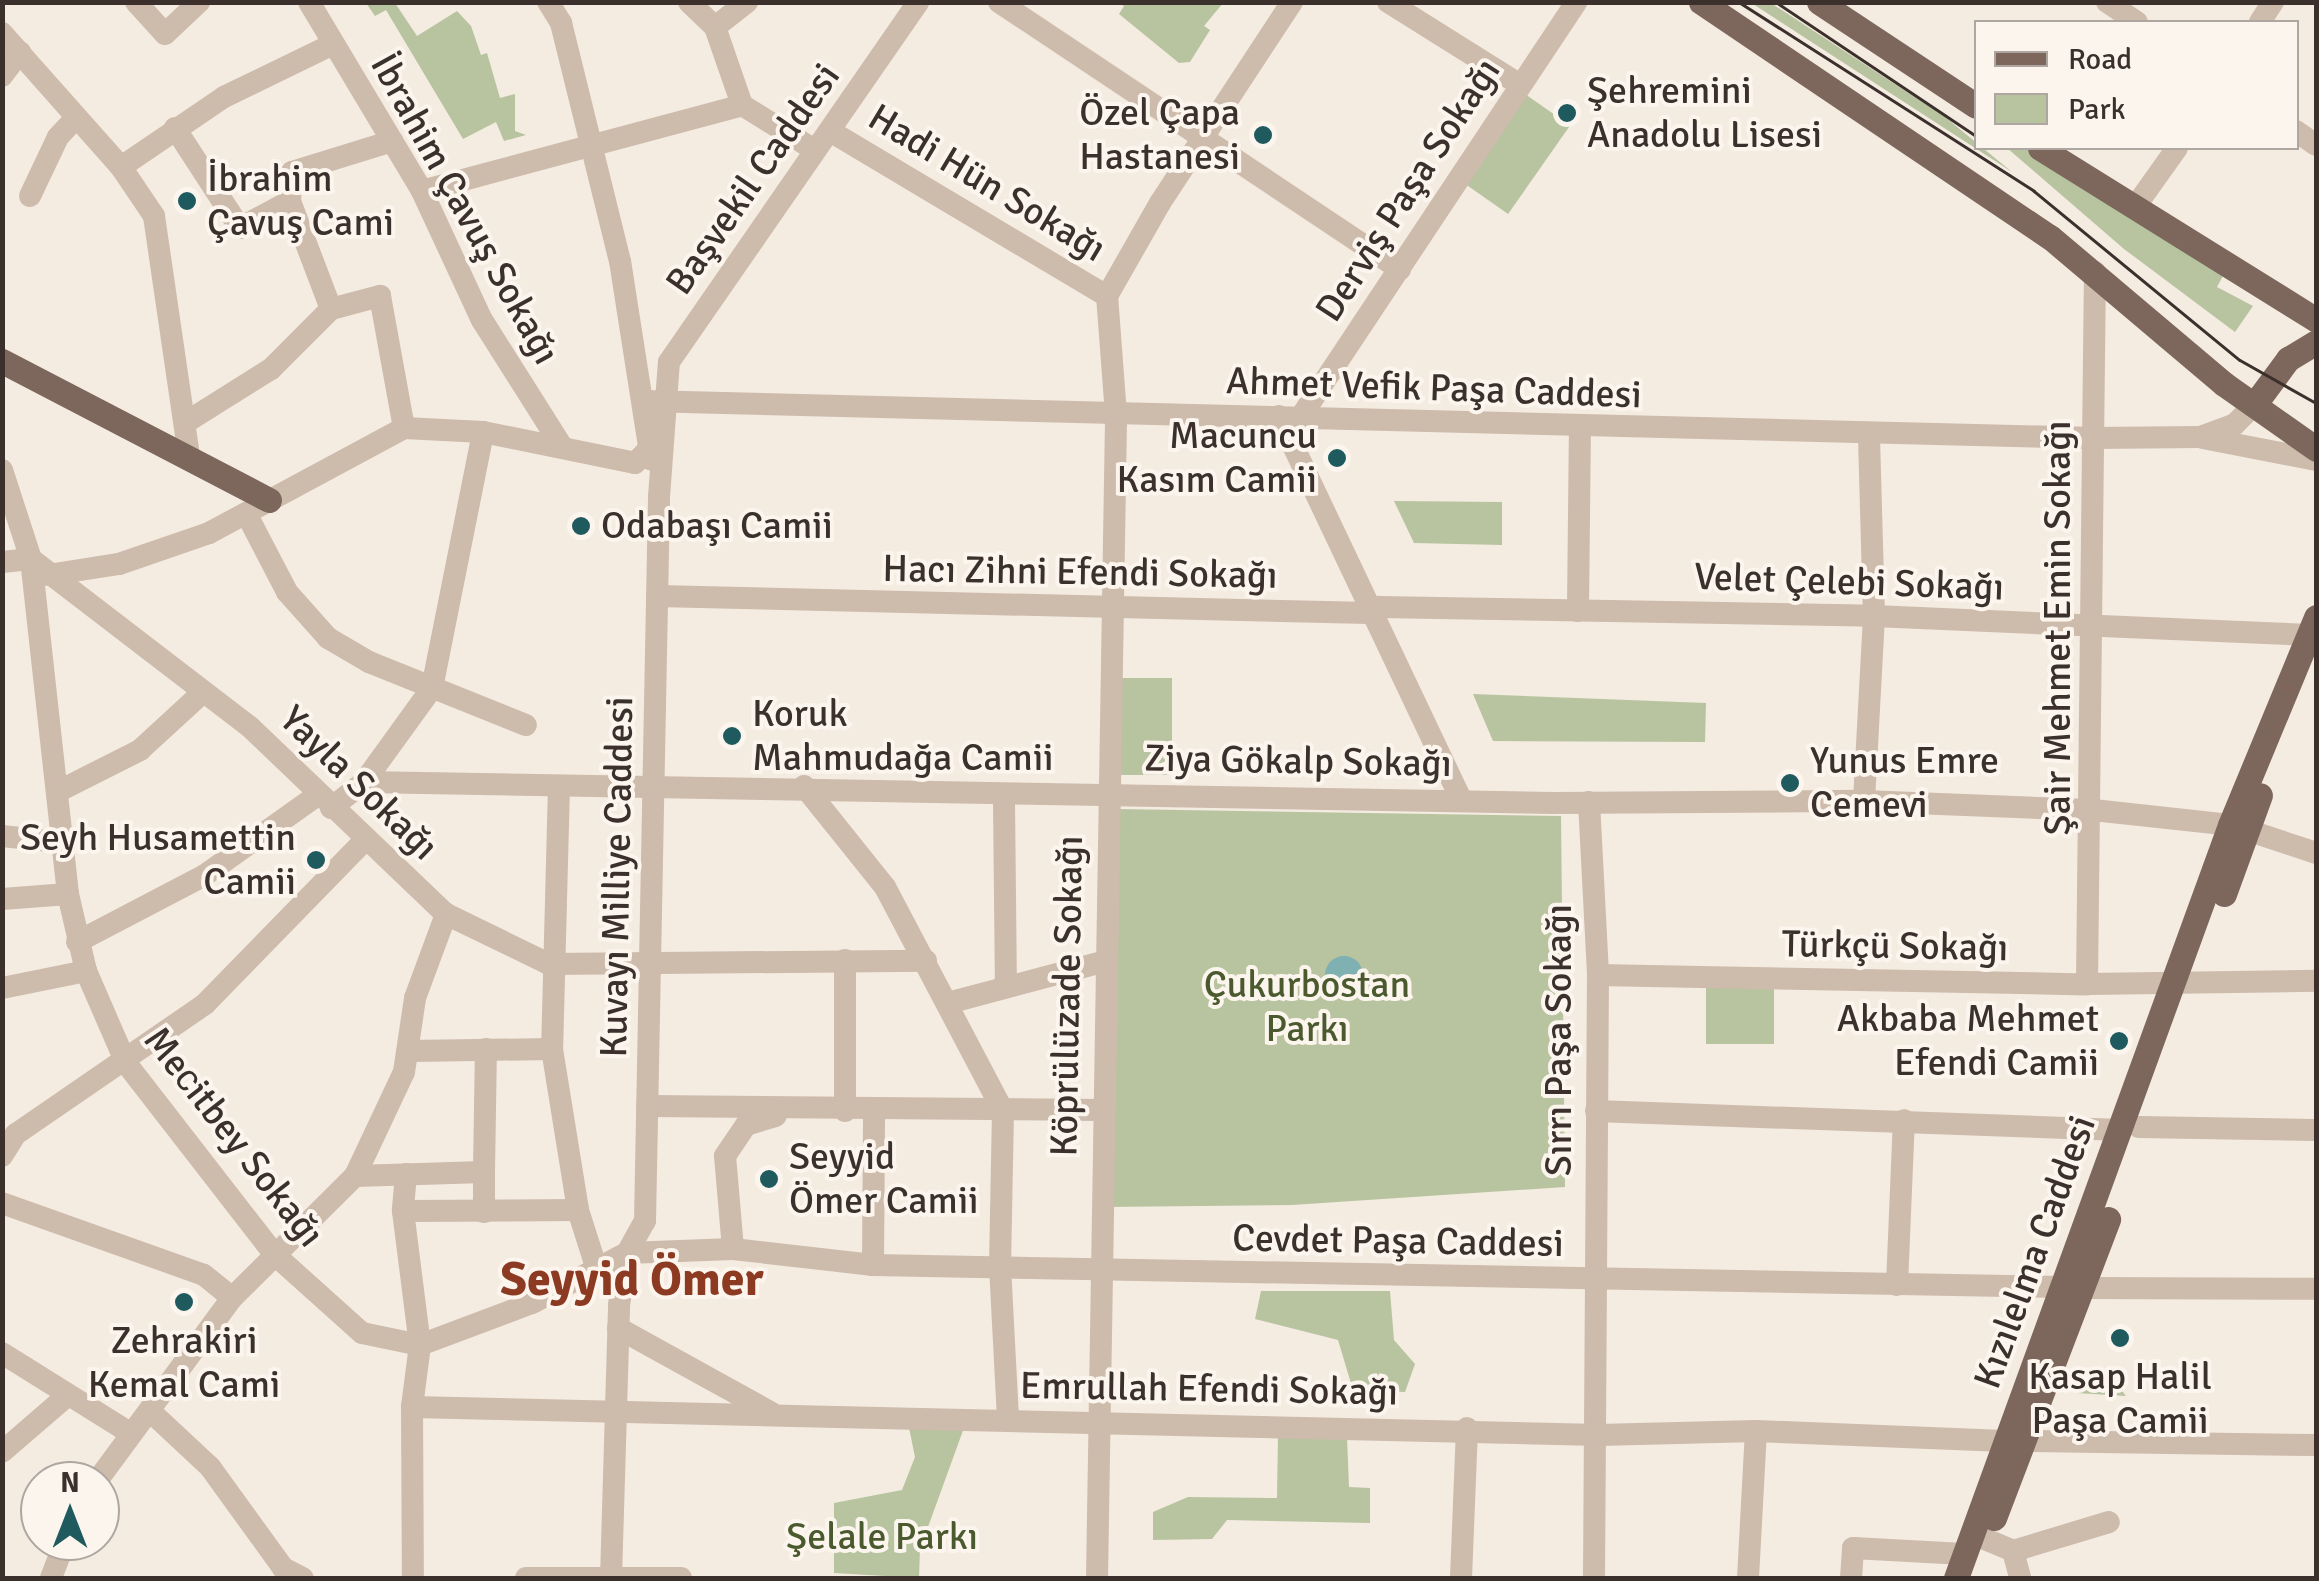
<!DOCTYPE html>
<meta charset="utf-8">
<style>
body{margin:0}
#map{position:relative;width:2319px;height:1581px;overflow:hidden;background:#f4ebe1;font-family:Signika,sans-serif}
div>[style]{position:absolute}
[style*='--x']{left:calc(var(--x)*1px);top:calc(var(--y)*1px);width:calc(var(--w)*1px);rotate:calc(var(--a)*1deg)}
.green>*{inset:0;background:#b8c4a0;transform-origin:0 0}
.water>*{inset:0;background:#7fb0b2}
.round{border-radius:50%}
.minor>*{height:22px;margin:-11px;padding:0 11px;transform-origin:11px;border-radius:11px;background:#cdbbac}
.major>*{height:25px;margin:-12.5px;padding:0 12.5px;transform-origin:12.5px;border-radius:12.5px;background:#7d675c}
.tram>*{height:2.5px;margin:-1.25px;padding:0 1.25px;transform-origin:1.25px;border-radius:1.25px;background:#3b302b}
.dots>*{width:28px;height:28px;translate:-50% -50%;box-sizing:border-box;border:5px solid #fbf5ee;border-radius:50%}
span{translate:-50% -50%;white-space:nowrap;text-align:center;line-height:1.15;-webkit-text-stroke:8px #fbf5ee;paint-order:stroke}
.poi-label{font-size:38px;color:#3b302b}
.left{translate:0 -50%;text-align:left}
.right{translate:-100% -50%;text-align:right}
.street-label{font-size:38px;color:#3b302b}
.park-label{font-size:38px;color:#4a5a2e}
.district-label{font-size:48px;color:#8c3b22;font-weight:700}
.frame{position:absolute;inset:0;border:5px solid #3b302b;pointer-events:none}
.legend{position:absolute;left:1974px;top:20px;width:325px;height:130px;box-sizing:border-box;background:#fbf5ee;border:2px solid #aea6a0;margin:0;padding:12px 18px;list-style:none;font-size:30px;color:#3b302b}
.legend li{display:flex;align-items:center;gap:20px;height:50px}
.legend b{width:50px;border:2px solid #aea6a0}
.north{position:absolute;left:20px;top:1461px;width:100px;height:100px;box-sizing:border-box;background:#fbf5ee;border:2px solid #aea6a0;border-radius:50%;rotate:0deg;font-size:28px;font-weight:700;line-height:40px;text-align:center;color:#3b302b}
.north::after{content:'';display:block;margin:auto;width:35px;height:45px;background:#1f5a5e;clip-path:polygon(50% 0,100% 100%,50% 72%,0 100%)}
</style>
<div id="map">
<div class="green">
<div style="clip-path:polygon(366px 3px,395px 3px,417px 36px,457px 11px,471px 26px,481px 55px,487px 53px,500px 98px,515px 94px,515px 131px,526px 135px,504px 141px,496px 122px,463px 139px,386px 10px,375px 16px)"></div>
<div style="clip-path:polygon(1118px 3px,1223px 3px,1204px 26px,1210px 30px,1190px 62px,1179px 63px,1119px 14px,1124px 6px)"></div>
<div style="clip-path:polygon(1771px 3px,1945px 117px,2012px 172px,1753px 4px)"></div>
<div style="left:1525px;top:94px;width:55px;height:108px;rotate:35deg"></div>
<div style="clip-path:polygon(2007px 148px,2026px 148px,2224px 274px,2217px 287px,2253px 306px,2235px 332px,2124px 249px)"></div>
<div style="clip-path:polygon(1394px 501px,1502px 502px,1502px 545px,1414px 543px)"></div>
<div style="left:1118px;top:678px;width:54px;height:97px"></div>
<div style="clip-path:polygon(1473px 694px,1706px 703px,1705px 742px,1493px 741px)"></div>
<div style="clip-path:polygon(1116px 809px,1561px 816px,1565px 1187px,1292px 1205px,1105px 1207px)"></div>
<div style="left:1706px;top:983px;width:68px;height:61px"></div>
<div style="clip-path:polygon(1261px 1291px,1390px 1291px,1394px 1340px,1415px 1364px,1405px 1392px,1353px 1390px,1338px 1340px,1255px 1319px)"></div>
<div style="clip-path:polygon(2077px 1379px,2115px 1382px,2126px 1396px,2076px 1393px)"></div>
<div style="clip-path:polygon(908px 1423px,965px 1425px,920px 1549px,919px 1578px,834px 1573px,834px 1503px,902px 1490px,915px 1457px)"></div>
<div style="clip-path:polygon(1278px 1434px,1347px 1437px,1349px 1487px,1370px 1488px,1370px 1523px,1227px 1520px,1212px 1539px,1153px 1540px,1153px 1512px,1188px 1497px,1277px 1498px)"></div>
</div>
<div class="water">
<div class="round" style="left:1325px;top:956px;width:38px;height:38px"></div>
</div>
<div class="minor">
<div style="--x:136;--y:2;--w:43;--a:47.8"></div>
<div style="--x:165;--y:34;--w:47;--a:-43.3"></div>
<div style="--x:309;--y:2;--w:220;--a:59.1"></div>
<div style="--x:422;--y:191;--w:142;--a:65.1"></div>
<div style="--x:482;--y:320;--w:151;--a:57.7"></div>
<div style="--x:548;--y:2;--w:25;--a:58"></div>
<div style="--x:561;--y:23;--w:245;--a:76.1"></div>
<div style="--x:620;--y:261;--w:201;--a:81.1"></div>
<div style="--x:689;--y:2;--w:36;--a:44"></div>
<div style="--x:999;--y:2;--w:482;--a:33.7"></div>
<div style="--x:1388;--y:2;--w:152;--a:32.1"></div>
<div style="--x:2107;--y:2;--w:36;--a:34"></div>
<div style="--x:2260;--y:22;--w:24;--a:-57"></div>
<div style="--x:2;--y:33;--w:179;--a:48.4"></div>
<div style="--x:121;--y:167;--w:59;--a:56"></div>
<div style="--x:154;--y:216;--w:242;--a:81.7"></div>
<div style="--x:2;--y:76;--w:30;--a:-53"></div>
<div style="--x:742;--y:105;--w:83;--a:-109.1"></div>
<div style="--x:715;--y:27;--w:41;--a:-38"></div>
<div style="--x:175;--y:128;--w:119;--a:57"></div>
<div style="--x:240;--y:228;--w:57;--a:-28.4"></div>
<div style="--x:830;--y:131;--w:322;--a:30.8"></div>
<div style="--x:2296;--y:131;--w:24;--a:35"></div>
<div style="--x:121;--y:167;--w:125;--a:-34.2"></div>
<div style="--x:224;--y:97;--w:121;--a:-25.9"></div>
<div style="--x:422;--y:191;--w:331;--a:-15"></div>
<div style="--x:742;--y:105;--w:84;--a:31.8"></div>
<div style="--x:30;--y:196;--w:65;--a:-64.6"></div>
<div style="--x:58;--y:137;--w:25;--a:-47"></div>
<div style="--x:2135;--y:207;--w:72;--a:-54.6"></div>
<div style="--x:331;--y:309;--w:116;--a:-110.8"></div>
<div style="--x:290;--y:201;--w:29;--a:-86"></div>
<div style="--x:292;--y:172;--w:105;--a:-17.2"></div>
<div style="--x:644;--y:401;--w:1450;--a:1.46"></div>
<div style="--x:2094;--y:438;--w:106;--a:-0.5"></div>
<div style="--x:2200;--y:437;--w:37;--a:-20"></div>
<div style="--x:2235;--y:424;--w:27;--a:-45"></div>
<div style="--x:1279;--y:416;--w:423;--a:64.6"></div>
<div style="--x:1300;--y:418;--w:499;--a:-56.4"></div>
<div style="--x:188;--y:421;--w:98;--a:-32.1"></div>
<div style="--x:271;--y:369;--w:85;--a:-45"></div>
<div style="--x:331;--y:309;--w:51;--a:-14.9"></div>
<div style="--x:380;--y:296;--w:134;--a:79.7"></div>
<div style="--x:2203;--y:438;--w:115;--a:11"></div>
<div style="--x:2;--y:470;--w:94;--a:72"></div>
<div style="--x:31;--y:559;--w:337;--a:83.7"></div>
<div style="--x:68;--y:894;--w:79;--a:76.8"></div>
<div style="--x:86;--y:971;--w:100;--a:66.5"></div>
<div style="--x:126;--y:1063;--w:243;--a:52.2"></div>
<div style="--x:275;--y:1255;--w:117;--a:41.9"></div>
<div style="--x:362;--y:1333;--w:59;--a:11.7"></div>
<div style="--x:420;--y:1345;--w:120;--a:-20.6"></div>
<div style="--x:532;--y:1303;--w:107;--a:-27.8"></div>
<div style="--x:247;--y:515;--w:87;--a:62.5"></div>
<div style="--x:287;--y:592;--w:62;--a:48.3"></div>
<div style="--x:328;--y:638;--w:48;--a:30.3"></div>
<div style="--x:369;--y:662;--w:169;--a:21.9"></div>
<div style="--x:2;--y:562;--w:29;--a:-6"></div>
<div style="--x:31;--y:559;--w:276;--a:37.5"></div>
<div style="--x:250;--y:727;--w:271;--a:43.7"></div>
<div style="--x:446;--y:914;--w:114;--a:25.9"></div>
<div style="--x:549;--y:964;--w:377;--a:-0.5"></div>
<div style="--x:48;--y:575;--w:72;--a:-8.8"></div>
<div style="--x:119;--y:564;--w:95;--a:-19"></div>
<div style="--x:209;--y:533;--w:221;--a:-28.3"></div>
<div style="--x:404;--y:428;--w:79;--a:2.9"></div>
<div style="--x:483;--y:432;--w:155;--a:11.5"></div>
<div style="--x:635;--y:463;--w:20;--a:-45"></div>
<div style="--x:657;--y:596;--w:712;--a:1.37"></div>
<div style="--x:1369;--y:613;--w:12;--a:-31"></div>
<div style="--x:1379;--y:607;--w:495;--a:1"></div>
<div style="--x:1874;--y:616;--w:442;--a:2.5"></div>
<div style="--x:1578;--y:611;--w:184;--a:-89.4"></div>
<div style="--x:364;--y:782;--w:1190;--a:1.01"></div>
<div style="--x:1554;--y:803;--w:310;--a:-0.4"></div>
<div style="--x:1864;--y:801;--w:229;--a:2.3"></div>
<div style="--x:2093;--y:810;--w:138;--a:6.2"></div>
<div style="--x:559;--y:786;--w:263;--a:91.5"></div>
<div style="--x:552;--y:1049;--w:163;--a:80.8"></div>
<div style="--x:578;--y:1210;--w:66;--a:72.4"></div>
<div style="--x:804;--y:786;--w:129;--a:51.3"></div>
<div style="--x:885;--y:887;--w:253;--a:62.2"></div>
<div style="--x:1003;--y:1111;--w:155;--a:91.1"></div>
<div style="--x:1000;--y:1266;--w:154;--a:87"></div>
<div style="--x:59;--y:791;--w:91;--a:-26.8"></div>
<div style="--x:140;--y:750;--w:86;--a:-42.6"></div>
<div style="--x:1004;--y:801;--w:183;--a:89.4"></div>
<div style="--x:1864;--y:801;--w:185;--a:-86.9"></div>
<div style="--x:1874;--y:616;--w:180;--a:-91.6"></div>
<div style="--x:1589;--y:802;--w:173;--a:87"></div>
<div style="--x:1598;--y:975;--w:603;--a:90.38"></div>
<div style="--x:331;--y:808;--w:42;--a:-38.2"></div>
<div style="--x:364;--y:782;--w:116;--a:-54.1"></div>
<div style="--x:432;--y:688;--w:261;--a:-78.7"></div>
<div style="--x:2247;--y:830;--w:73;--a:18.4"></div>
<div style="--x:2;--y:836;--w:65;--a:6.1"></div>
<div style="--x:2;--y:899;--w:66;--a:-4.3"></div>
<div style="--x:77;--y:942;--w:144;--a:-27.6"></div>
<div style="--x:205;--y:875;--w:136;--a:-35.4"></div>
<div style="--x:1598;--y:975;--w:489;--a:1.1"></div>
<div style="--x:2087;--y:984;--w:229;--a:-0.8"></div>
<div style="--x:2087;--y:984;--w:712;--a:-89.36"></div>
<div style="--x:2;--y:988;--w:86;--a:-11.4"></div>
<div style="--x:948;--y:1003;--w:159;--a:-14.9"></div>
<div style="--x:410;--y:1051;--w:142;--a:-0.8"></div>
<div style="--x:647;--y:1106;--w:453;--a:0.5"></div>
<div style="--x:845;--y:1111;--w:151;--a:-90"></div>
<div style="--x:1596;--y:1111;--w:525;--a:2.07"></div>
<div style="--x:2139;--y:1127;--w:177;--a:1"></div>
<div style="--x:2;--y:1156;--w:26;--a:-58"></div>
<div style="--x:16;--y:1134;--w:229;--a:-34.5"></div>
<div style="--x:205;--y:1004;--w:231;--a:-45.7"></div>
<div style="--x:484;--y:1172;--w:123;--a:-89.1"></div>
<div style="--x:406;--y:1174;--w:37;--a:95"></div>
<div style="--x:403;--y:1211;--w:135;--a:82.8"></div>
<div style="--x:420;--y:1345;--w:63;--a:97.4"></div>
<div style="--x:412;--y:1407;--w:171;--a:89.7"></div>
<div style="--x:355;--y:1176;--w:129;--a:-1.8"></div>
<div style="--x:484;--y:1172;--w:40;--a:90"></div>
<div style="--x:2;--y:1203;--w:214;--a:19.6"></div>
<div style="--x:204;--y:1275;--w:36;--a:39"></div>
<div style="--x:403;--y:1211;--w:175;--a:-0.3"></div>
<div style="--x:733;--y:1249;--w:93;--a:-94.9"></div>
<div style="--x:725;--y:1156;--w:37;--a:-56"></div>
<div style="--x:746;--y:1125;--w:31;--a:-17"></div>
<div style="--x:627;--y:1253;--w:106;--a:-2.2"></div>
<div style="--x:733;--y:1249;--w:141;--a:6.5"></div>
<div style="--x:873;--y:1265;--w:1190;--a:1.06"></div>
<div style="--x:873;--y:1265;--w:154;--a:-89.6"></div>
<div style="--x:1897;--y:1285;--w:165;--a:-87.6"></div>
<div style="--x:2083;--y:1288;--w:233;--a:0.2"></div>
<div style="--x:618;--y:1328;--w:176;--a:28.9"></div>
<div style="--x:2;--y:1353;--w:151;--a:32"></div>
<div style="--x:412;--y:1407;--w:1187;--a:1.35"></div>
<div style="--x:1599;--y:1435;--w:157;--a:-1.5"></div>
<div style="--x:1756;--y:1431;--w:248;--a:2.3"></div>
<div style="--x:150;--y:1411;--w:82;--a:43"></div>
<div style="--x:210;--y:1467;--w:125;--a:54.1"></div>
<div style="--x:283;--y:1568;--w:22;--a:27"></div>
<div style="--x:2025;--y:1441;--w:291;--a:0.8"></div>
<div style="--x:2;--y:1452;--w:87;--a:-40.8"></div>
<div style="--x:97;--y:1481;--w:227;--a:-53.6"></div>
<div style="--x:232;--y:1298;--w:173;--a:-44.8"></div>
<div style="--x:355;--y:1176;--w:115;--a:-64.8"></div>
<div style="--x:404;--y:1072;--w:75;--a:-81.5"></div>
<div style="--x:415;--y:998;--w:90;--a:-69.7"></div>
<div style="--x:1985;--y:1539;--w:30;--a:23"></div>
<div style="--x:2013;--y:1551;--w:28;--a:75"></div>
<div style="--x:2013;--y:1551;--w:100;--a:-16.8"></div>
<div style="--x:51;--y:1578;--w:40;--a:-69"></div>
<div style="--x:526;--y:1578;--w:155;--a:0"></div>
<div style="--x:611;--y:1578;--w:273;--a:-88.3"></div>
<div style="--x:619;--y:1305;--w:53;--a:-81.3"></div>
<div style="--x:627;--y:1253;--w:37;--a:-61"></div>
<div style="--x:645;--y:1221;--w:724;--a:-88.89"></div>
<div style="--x:659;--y:497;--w:135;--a:-85.8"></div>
<div style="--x:669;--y:362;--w:438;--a:-55.3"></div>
<div style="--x:1097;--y:1578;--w:1163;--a:-89.06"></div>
<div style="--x:1116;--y:415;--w:119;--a:-94.3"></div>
<div style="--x:1107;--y:296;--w:107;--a:-60.3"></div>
<div style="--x:1160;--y:203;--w:240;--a:-56.7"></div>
<div style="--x:1461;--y:1578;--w:150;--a:-87.7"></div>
<div style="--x:1748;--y:1578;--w:147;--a:-86.9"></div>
<div style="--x:1851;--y:1578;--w:30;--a:-86"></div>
<div style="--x:1853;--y:1548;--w:111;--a:3.1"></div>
</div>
<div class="major">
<div style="--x:1701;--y:2;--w:421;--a:34"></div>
<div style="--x:2050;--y:237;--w:228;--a:40.2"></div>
<div style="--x:2224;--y:384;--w:113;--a:35.2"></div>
<div style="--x:1819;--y:2;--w:188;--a:33.5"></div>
<div style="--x:2040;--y:148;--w:325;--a:31.9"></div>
<div style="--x:2;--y:361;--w:301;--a:27.5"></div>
<div style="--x:2254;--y:405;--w:57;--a:-53.5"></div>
<div style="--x:2288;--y:359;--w:33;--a:-31"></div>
<div style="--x:2224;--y:894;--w:105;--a:-70"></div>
<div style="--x:1994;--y:1518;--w:320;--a:-69.1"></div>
<div style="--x:1956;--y:1578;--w:801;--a:-70"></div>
<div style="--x:2230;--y:825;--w:225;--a:-67.5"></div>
</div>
<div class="tram">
<div style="--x:1739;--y:2;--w:350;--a:32.6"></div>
<div style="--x:2034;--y:191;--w:266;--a:39.4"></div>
<div style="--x:2240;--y:360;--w:87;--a:29.5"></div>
<div style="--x:1776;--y:2;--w:241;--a:33.8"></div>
</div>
<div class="dots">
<div style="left:1567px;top:113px;background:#1f5a5e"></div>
<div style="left:1263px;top:135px;background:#1f5a5e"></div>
<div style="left:187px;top:201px;background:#1f5a5e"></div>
<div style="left:1337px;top:458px;background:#1f5a5e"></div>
<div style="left:581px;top:526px;background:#1f5a5e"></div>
<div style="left:732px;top:736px;background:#1f5a5e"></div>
<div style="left:1790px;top:783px;background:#1f5a5e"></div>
<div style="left:316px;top:860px;background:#1f5a5e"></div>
<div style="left:2119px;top:1041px;background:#1f5a5e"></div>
<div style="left:769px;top:1179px;background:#1f5a5e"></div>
<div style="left:184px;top:1302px;background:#1f5a5e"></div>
<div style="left:2120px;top:1338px;background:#1f5a5e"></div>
</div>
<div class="poi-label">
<span class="left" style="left:1587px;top:113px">Şehremini<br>Anadolu Lisesi</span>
<span class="right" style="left:1240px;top:135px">Özel Çapa<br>Hastanesi</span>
<span class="left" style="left:207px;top:201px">İbrahim<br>Çavuş Cami</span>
<span class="right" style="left:1317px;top:458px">Macuncu<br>Kasım Camii</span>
<span class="left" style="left:601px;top:526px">Odabaşı Camii</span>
<span class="left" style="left:752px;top:736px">Koruk<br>Mahmudağa Camii</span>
<span class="left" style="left:1810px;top:783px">Yunus Emre<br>Cemevi</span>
<span class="right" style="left:296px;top:860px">Seyh Husamettin<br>Camii</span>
<span class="right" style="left:2099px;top:1041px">Akbaba Mehmet<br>Efendi Camii</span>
<span class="left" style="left:789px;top:1179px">Seyyid<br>Ömer Camii</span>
<span style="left:184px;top:1363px">Zehrakiri<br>Kemal Cami</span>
<span style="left:2120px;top:1399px">Kasap Halil<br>Paşa Camii</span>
</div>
<div class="street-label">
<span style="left:753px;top:179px;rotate:-55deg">Başvekil Caddesi</span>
<span style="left:987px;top:183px;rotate:31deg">Hadi Hün Sokağı</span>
<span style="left:1408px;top:190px;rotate:-57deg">Derviş Paşa Sokağı</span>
<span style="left:465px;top:209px;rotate:61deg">İbrahim Çavuş Sokağı</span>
<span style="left:1434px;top:388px;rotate:2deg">Ahmet Vefik Paşa Caddesi</span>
<span style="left:1080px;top:572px;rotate:1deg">Hacı Zihni Efendi Sokağı</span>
<span style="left:1849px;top:582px;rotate:2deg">Velet Çelebi Sokağı</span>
<span style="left:2058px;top:628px;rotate:-90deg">Şair Mehmet Emin Sokağı</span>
<span style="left:1298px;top:761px;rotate:1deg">Ziya Gökalp Sokağı</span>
<span style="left:359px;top:783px;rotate:44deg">Yayla Sokağı</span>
<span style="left:617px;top:877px;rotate:-89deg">Kuvayı Milliye Caddesi</span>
<span style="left:1895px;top:946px;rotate:1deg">Türkçü Sokağı</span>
<span style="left:1067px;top:996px;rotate:-89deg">Köprülüzade Sokağı</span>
<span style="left:1559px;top:1040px;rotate:-90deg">Sırrı Paşa Sokağı</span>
<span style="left:234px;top:1137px;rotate:52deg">Meсitbey Sokağı</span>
<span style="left:1398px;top:1241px;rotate:1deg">Cevdet Paşa Caddesi</span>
<span style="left:2035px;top:1252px;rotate:-70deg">Kızılelma Caddesi</span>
<span style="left:1209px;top:1389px;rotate:1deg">Emrullah Efendi Sokağı</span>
</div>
<div class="park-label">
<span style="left:1307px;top:1007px">Çukurbostan<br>Parkı</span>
<span style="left:882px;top:1537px">Şelale Parkı</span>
</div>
<div class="district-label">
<span style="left:632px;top:1280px">Seyyid Ömer</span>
</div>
<div class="frame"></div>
<ul class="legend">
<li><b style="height:12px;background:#7d675c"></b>Road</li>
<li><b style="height:28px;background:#b8c4a0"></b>Park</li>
</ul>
<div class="north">N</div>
</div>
